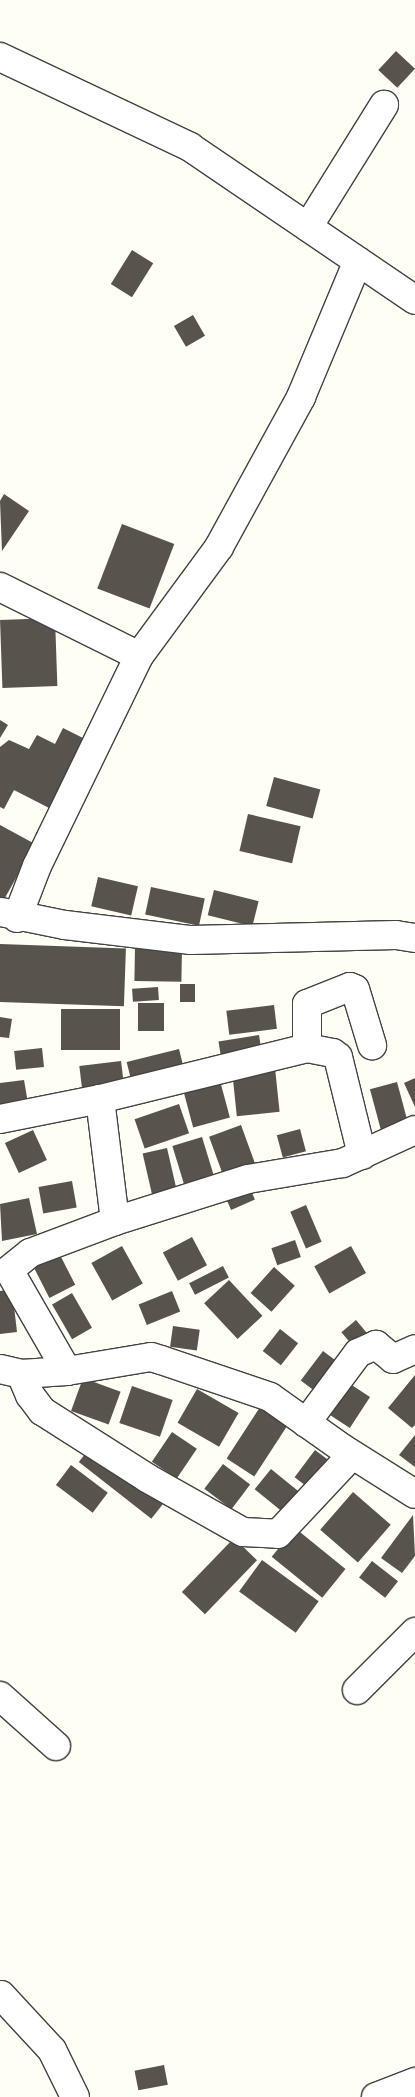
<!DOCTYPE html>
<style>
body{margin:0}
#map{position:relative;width:415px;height:2097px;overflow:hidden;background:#fefef4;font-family:"IBM Plex Serif",serif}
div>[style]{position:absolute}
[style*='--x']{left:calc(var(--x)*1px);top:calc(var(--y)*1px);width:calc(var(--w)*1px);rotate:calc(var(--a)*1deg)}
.building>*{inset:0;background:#58534d;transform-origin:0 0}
.roads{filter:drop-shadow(1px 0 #434343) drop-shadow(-1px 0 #434343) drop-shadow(0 1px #434343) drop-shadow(0 -1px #434343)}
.minor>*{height:28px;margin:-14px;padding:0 14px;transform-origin:14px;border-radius:14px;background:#fff}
span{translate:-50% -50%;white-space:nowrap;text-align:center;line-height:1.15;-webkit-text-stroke:5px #fff;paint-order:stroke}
</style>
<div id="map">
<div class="building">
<div style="left:396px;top:51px;width:26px;height:26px;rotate:43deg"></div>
<div style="left:132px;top:250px;width:25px;height:40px;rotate:32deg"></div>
<div style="left:193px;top:315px;width:24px;height:22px;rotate:60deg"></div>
<div style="clip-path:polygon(4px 494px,29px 511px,2px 551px,0 501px)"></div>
<div style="left:122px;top:524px;width:56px;height:69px;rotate:21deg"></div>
<div style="left:55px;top:618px;width:68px;height:55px;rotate:88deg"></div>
<div style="clip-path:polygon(0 720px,8px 725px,0 738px)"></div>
<div style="clip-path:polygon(63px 728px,89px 741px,53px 810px,14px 790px,4px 809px,0 807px,0 747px,9px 740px,29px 749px,37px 735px,55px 744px)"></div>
<div style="left:274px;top:777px;width:48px;height:30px;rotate:15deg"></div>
<div style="left:248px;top:814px;width:54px;height:38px;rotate:13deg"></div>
<div style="clip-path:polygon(0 825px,35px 844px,1px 905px,0 904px)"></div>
<div style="left:98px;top:877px;width:41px;height:30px;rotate:13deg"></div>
<div style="left:151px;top:887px;width:55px;height:28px;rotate:12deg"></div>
<div style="left:214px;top:890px;width:46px;height:26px;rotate:14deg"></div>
<div style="left:0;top:944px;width:126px;height:58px;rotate:2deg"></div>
<div style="left:135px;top:947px;width:47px;height:34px;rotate:1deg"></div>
<div style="left:180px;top:984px;width:15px;height:18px"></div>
<div style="left:158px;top:987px;width:13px;height:26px;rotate:86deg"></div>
<div style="left:164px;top:1003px;width:28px;height:26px;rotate:90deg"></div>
<div style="left:274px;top:1005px;width:24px;height:48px;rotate:83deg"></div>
<div style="left:61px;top:1009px;width:59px;height:41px"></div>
<div style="clip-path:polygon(0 1017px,12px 1019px,9px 1038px,0 1037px)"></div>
<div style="left:259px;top:1035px;width:18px;height:41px;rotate:81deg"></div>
<div style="left:42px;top:1048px;width:19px;height:28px;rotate:84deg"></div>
<div style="left:179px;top:1049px;width:25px;height:54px;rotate:76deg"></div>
<div style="left:121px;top:1061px;width:26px;height:42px;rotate:83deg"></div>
<div style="left:275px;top:1068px;width:44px;height:43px;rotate:84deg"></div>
<div style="left:219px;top:1077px;width:42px;height:38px;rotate:75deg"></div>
<div style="clip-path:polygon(415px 1078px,415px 1107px,404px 1083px)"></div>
<div style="clip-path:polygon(24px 1080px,29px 1109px,0 1113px,0 1083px)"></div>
<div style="left:397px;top:1082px;width:48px;height:28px;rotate:75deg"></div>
<div style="left:179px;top:1104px;width:31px;height:47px;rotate:71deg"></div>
<div style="left:241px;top:1125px;width:44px;height:34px;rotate:70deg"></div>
<div style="left:300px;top:1129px;width:23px;height:24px;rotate:75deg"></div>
<div style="left:33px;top:1130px;width:33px;height:31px;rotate:65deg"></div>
<div style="left:202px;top:1137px;width:45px;height:31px;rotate:73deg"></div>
<div style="left:167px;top:1148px;width:47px;height:25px;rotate:77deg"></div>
<div style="left:72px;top:1181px;width:27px;height:34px;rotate:80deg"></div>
<div style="left:248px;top:1184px;width:17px;height:26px;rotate:66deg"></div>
<div style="clip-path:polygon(29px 1198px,37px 1234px,2px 1241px,0 1204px)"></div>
<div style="left:306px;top:1205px;width:40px;height:17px;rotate:67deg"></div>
<div style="left:192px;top:1237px;width:32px;height:33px;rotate:62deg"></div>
<div style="left:295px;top:1240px;width:18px;height:25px;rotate:71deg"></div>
<div style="left:122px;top:1246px;width:43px;height:35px;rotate:61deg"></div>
<div style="left:351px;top:1246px;width:31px;height:42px;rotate:61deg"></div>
<div style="left:58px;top:1251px;width:38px;height:29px;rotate:63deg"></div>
<div style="left:223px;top:1266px;width:13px;height:38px;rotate:63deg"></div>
<div style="left:274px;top:1267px;width:28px;height:35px;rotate:42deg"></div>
<div style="left:229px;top:1280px;width:49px;height:34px;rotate:47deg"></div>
<div style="clip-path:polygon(12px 1289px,17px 1332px,0 1334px,0 1291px)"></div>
<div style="left:172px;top:1291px;width:22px;height:36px;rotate:68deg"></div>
<div style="left:72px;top:1293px;width:40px;height:23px;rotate:60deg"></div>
<div style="left:356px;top:1320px;width:17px;height:19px;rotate:50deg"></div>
<div style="left:173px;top:1326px;width:27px;height:21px;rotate:8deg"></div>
<div style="left:280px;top:1329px;width:23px;height:28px;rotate:38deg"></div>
<div style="left:323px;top:1351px;width:25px;height:37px;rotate:37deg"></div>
<div style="clip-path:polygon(415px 1375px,415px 1425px,412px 1428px,388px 1408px)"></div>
<div style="left:83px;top:1378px;width:40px;height:35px;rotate:20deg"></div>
<div style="left:344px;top:1380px;width:31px;height:37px;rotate:33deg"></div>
<div style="left:132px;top:1386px;width:43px;height:39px;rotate:19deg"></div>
<div style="left:197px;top:1389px;width:48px;height:39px;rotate:30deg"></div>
<div style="left:262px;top:1404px;width:33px;height:65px;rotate:33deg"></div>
<div style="left:172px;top:1432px;width:30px;height:36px;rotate:34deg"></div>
<div style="clip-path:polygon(415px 1435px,415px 1467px,399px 1455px)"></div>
<div style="left:93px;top:1444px;width:92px;height:23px;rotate:38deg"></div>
<div style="left:315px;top:1450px;width:25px;height:34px;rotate:37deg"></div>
<div style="left:223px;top:1464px;width:34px;height:31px;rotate:37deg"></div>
<div style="left:71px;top:1465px;width:46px;height:25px;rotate:37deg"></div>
<div style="left:271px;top:1469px;width:44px;height:26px;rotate:39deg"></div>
<div style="left:353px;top:1492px;width:50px;height:50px;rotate:41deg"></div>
<div style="clip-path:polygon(413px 1515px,415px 1556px,402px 1573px,381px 1558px)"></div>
<div style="left:295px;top:1528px;width:65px;height:37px;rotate:39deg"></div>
<div style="left:234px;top:1538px;width:32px;height:75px;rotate:44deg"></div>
<div style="left:262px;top:1560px;width:70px;height:39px;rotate:36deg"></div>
<div style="left:372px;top:1561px;width:33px;height:21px;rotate:38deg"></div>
<div style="left:164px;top:2065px;width:20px;height:30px;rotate:79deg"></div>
</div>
<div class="roads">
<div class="minor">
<div style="--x:0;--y:57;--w:210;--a:25.3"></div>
<div style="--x:190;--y:147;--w:272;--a:34.2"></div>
<div style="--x:308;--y:227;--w:144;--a:-58.1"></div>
<div style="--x:0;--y:587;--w:155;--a:26.4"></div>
<div style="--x:1;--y:912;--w:65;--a:11.5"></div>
<div style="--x:65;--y:925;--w:127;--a:6.8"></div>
<div style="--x:191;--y:940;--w:205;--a:-1.4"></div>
<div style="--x:396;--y:935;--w:19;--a:9"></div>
<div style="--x:17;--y:918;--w:56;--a:-69"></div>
<div style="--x:37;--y:866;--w:233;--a:-64.1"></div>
<div style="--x:139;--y:656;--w:135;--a:-53.7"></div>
<div style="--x:219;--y:547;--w:171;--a:-61.3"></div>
<div style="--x:301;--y:397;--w:147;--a:-67.3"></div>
<div style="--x:307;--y:1048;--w:44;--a:-90"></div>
<div style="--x:307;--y:1004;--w:46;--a:-21.6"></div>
<div style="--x:350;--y:987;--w:5;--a:22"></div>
<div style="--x:355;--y:989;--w:59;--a:73.1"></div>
<div style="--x:0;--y:1119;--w:102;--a:-11.3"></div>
<div style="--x:115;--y:1221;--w:123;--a:-97"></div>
<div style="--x:100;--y:1099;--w:213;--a:-13.8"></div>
<div style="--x:307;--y:1048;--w:26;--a:11"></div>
<div style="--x:333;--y:1053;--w:6;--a:39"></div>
<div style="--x:338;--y:1057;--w:101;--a:76.2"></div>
<div style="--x:0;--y:1369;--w:22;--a:13"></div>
<div style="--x:21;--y:1374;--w:46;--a:-3.7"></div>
<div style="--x:67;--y:1371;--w:85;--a:-9.5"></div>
<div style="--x:151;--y:1357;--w:10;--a:17"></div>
<div style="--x:161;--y:1360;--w:115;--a:18.7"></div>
<div style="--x:270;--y:1397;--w:88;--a:35.3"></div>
<div style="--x:342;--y:1448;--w:86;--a:32.2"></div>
<div style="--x:67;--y:1371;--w:116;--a:-119.9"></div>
<div style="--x:9;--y:1270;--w:27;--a:-39"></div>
<div style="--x:30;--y:1253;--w:91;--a:-20.6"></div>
<div style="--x:115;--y:1221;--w:139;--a:-17.5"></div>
<div style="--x:248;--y:1179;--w:96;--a:-9.6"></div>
<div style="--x:343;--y:1163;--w:79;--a:-24.6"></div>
<div style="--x:21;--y:1374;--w:23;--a:67"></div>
<div style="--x:30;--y:1395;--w:20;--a:53"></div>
<div style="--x:42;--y:1411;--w:125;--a:32.5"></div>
<div style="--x:147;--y:1478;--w:110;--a:29.4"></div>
<div style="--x:243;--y:1532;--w:35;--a:3"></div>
<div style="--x:278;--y:1534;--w:108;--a:-46.9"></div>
<div style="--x:306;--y:1423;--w:87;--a:-53.4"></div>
<div style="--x:358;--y:1353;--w:20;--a:-24"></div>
<div style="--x:376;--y:1345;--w:22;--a:39"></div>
<div style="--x:393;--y:1359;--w:24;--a:-24"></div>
<div style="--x:357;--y:1690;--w:82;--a:-45"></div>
<div style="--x:0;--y:1696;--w:75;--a:41.8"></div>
<div style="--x:1;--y:1995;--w:75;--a:47.2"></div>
<div style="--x:52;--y:2050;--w:52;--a:63.9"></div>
<div style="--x:376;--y:2097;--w:42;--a:-21"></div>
</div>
</div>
</div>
